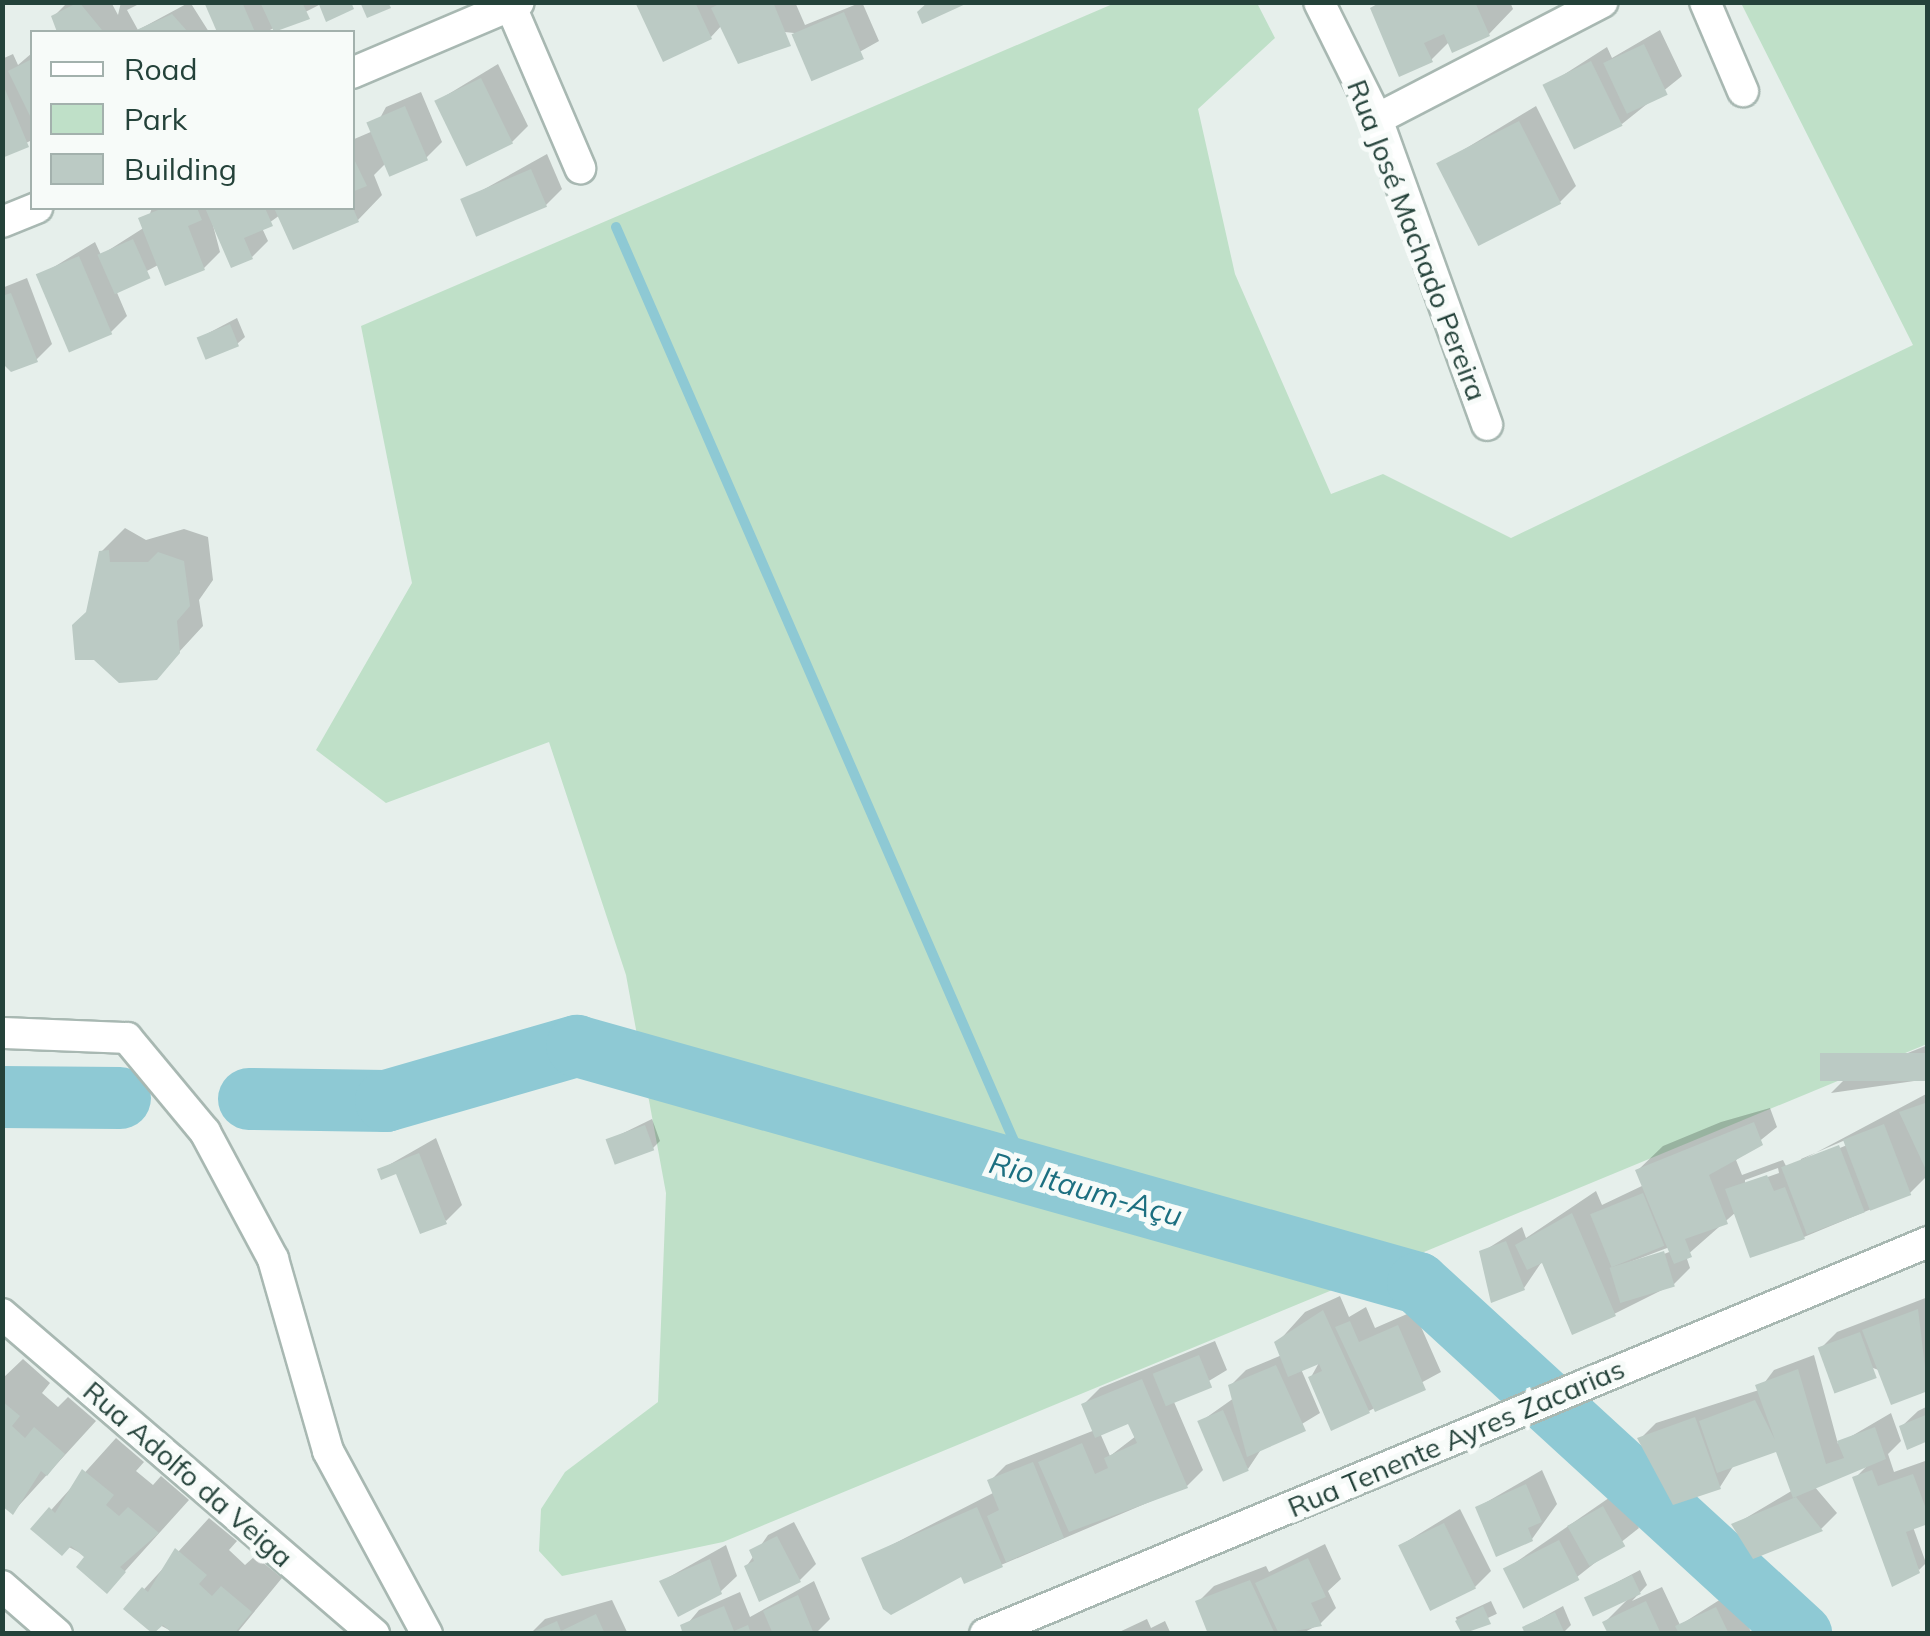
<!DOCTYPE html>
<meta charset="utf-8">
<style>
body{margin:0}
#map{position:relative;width:1930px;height:1636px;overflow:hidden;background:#e6efeb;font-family:Mulish,sans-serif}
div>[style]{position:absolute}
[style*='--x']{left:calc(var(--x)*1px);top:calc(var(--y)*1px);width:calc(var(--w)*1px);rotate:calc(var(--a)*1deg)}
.green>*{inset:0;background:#bfe0c8}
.shadow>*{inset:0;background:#0003;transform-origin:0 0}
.stream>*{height:10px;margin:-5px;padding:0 5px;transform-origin:5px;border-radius:5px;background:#8ec9d4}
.river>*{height:62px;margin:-31px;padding:0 31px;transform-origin:31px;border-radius:31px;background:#8ec9d4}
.building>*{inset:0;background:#bbcac4;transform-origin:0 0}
.roads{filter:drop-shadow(2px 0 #a8b8b2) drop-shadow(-2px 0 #a8b8b2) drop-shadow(0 2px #a8b8b2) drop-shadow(0 -2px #a8b8b2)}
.minor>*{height:30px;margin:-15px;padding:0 15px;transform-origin:15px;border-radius:15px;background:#fff}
span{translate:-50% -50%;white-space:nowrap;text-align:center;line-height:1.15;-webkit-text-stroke:10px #f7fbf9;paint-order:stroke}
.street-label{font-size:28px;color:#24423a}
.water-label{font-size:30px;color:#1c6f80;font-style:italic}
.frame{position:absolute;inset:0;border:5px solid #24423a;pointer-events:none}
.legend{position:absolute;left:30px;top:30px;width:325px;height:180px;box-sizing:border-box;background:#f7fbf9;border:2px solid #a3b1ad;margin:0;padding:12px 18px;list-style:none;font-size:30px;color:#24423a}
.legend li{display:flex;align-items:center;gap:20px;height:50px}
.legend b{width:50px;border:2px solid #a3b1ad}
</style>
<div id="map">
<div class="green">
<div style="clip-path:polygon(1115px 3px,1257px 3px,1275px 38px,1198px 109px,1235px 274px,1331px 494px,1383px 474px,1511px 538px,1913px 345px,1741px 3px,1927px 3px,1927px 1044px,723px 1542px,562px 1576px,539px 1551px,541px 1509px,565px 1472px,658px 1402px,666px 1193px,626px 975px,549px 742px,386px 803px,316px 750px,412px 583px,361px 326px)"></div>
</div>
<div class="shadow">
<div style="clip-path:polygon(68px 2px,111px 2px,118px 15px,121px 2px,143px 2px,127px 10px,138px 30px,190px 2px,209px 32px,62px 32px,54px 16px)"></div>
<div style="clip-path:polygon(357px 2px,321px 4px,266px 32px,220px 32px,207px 3px)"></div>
<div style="clip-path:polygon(638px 2px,795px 2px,805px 25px,862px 2px,879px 41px,813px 78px,794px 33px,722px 25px,711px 37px)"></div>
<div style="clip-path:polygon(1379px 2px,1510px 2px,1513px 9px,1489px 34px,1450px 41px,1431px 60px,1373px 9px)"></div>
<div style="clip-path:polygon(1660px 30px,1682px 76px,1622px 124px,1546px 86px,1607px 47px,1612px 58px)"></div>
<div style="clip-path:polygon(32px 53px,32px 140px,2px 155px,2px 59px,13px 54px,18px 65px)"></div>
<div style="clip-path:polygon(498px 64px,528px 126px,512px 142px,437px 101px)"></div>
<div style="clip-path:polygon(421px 92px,442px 142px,426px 158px,387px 162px,374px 175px,382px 195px,358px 220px,280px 215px,262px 228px,268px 241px,252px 257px,209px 210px,220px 252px,204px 268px,160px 264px,115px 288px,127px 316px,111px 332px,39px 276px,95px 242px,101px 255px,145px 227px,152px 208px,352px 208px,352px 140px,373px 131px,386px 107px)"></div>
<div style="clip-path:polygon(1536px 106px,1576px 186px,1560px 202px,1440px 164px)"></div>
<div style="clip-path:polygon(547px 154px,562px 189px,546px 205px,463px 201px)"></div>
<div style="clip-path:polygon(27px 278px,52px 344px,36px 360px,2px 360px,2px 288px)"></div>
<div style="clip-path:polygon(237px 318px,245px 337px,237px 344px,199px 338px)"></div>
<div style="clip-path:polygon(125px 528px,146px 540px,184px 529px,208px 537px,213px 580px,199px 600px,203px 626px,156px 677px,101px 552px)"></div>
<div style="clip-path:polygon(1928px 1045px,1928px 1079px,1831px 1093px,1847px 1077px)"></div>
<div style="clip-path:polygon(evenodd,1928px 1093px,1928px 1175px,1910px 1193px,1804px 1237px,1736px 1212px,1686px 1256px,1690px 1268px,1674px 1284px,1614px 1314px,1543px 1260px,1524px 1288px,1482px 1252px,1522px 1227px,1526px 1238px,1596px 1191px,1602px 1205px,1644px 1185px,1638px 1170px,1663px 1146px,1721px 1122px,1770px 1108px,1777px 1127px,1736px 1160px,1742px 1175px,1783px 1160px,1787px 1168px,1928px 1093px,1850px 1138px,1852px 1143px,1801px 1164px,1801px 1159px,1850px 1138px,1928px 1093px,1778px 1168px,1779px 1173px,1745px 1185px,1745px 1180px,1778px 1168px,1928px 1093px,1675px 1245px,1677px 1249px,1630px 1267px,1630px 1262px,1675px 1245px)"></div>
<div style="clip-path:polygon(652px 1119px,660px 1141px,653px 1148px,609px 1140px)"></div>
<div style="clip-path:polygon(436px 1138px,462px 1205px,446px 1221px,398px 1171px,380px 1170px)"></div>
<div style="clip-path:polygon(1340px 1296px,1349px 1317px,1366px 1307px,1375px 1328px,1414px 1311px,1441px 1372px,1369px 1411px,1311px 1377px,1320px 1361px,1301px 1369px,1320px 1413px,1262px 1448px,1248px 1469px,1200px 1422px,1234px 1398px,1230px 1386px,1246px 1370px,1282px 1355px,1277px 1343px,1305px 1312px)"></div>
<div style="clip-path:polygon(1928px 1297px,1928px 1389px,1821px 1348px,1837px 1332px)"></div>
<div style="clip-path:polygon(evenodd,1215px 1341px,1227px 1370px,1174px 1402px,1203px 1470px,1187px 1486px,1001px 1565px,962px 1573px,864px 1559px,995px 1492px,990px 1481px,1006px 1465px,1095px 1430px,1084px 1404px,1100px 1388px,1215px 1341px,1130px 1420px,1136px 1436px,1110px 1456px,1100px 1433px,1130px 1420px)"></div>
<div style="clip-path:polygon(1814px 1355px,1838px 1444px,1891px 1413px,1901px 1441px,1888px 1454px,1894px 1472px,1928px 1460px,1928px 1521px,1913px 1527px,1926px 1563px,1919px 1570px,1855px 1478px,1870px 1463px,1814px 1486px,1837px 1513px,1821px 1529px,1754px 1556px,1734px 1525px,1793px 1490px,1777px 1448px,1734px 1465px,1720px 1487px,1640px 1439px,1656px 1423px,1759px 1390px,1774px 1370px)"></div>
<div style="clip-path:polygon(23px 1359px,50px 1383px,42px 1393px,58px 1407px,68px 1397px,96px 1421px,13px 1512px,2px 1503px,2px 1379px)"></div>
<div style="clip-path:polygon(1928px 1406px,1928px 1438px,1901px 1427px,1918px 1411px)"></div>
<div style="clip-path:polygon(116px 1438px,144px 1462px,136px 1471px,153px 1485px,161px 1476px,189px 1500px,107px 1591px,88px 1557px,34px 1529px)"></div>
<div style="clip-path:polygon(1542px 1470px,1557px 1504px,1532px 1539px,1478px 1507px)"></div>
<div style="clip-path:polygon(1619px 1491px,1639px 1528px,1577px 1577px,1506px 1569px)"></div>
<div style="clip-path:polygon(1460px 1509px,1491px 1571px,1475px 1587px,1401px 1545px)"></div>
<div style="clip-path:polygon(209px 1518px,237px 1541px,229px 1550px,245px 1565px,255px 1556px,282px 1578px,236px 1634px,177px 1634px,127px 1608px)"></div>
<div style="clip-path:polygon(794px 1522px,816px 1564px,800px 1580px,746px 1567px,768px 1535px)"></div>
<div style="clip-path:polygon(1325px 1544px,1341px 1579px,1328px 1591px,1336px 1608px,1320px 1624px,1301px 1634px,1210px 1634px,1198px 1602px,1214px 1586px,1266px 1566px,1269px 1572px)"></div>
<div style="clip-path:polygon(726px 1545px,737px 1576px,720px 1592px,662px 1581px)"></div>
<div style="clip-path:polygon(1640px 1570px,1647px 1585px,1632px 1601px,1662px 1587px,1680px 1625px,1732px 1592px,1752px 1634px,1611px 1634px,1605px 1622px,1630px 1597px,1587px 1598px)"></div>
<div style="clip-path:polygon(814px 1581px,830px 1619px,815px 1634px,679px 1634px,699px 1610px,740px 1592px,750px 1617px)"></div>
<div style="clip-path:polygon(612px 1600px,628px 1634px,530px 1634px,545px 1619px)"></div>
<div style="left:1491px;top:1601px;width:14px;height:39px;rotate:65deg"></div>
<div style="clip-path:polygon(1563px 1606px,1571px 1625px,1564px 1632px,1525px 1627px)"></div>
<div style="clip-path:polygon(1147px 1619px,1151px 1628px,1165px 1621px,1171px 1634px,1115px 1634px)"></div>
</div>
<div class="stream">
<div style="--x:616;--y:227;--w:1032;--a:66.47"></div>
</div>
<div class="river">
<div style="--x:2;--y:1097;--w:118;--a:0.5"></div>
<div style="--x:249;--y:1099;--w:137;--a:0.8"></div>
<div style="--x:386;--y:1101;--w:199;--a:-16.1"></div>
<div style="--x:577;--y:1046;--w:874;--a:15.74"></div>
<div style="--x:1418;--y:1283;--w:520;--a:42.5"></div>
</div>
<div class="building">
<div style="clip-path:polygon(79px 2px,102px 30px,115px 32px,57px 32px,51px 16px)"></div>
<div style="clip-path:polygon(204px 2px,242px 2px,255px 32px,217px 32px)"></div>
<div style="clip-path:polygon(260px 2px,302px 2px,310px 19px,274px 32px)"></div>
<div style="clip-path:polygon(318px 2px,351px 2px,354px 9px,326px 22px)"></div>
<div style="clip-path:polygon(360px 2px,388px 2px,391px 8px,367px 18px)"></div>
<div style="clip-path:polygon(635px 2px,695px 2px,712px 39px,663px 62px)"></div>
<div style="clip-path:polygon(723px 2px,773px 2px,791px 46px,738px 64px,711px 8px)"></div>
<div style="clip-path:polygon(928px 2px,970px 2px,922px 24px,917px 12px)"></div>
<div style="clip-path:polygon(1381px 2px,1475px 2px,1490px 36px,1452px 53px,1444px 34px,1424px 43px,1433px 62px,1399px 77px,1370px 8px)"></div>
<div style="left:844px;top:12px;width:51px;height:57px;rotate:67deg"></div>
<div style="clip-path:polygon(172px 14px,188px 32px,132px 32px)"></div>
<div style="left:1644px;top:44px;width:56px;height:45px;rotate:65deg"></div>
<div style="clip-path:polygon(32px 59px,32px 120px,8px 71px)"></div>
<div style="left:1591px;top:61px;width:72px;height:54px;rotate:64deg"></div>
<div style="left:481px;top:78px;width:73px;height:52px;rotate:64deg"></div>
<div style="clip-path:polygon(2px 82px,29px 147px,2px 158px)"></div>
<div style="left:405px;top:106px;width:59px;height:42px;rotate:67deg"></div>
<div style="left:1519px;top:121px;width:93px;height:93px;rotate:63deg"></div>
<div style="clip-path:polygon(352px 155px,367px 186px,352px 192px)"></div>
<div style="left:531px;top:169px;width:41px;height:77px;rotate:67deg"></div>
<div style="clip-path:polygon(163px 208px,197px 208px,202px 220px,188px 226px,205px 270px,165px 286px,138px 218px)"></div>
<div style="clip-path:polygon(205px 208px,265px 208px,273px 226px,244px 238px,253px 259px,231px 268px)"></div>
<div style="clip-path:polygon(274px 208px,353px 208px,359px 222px,293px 250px)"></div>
<div style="left:133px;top:239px;width:43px;height:39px;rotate:66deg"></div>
<div style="left:79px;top:256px;width:85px;height:47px;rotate:67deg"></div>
<div style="clip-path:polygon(11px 293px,38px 362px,11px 372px,2px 363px,2px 296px)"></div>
<div style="left:230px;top:324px;width:24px;height:36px;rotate:68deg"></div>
<div style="clip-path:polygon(109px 550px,110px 562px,148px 562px,158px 552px,184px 561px,190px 606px,177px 621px,180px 653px,157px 680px,119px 683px,94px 660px,75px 660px,72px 625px,86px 612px,99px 551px)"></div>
<div style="left:1928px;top:1053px;width:28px;height:108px;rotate:90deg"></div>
<div style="clip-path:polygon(1928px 1102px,1928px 1172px,1927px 1172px,1899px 1112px)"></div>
<div style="clip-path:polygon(1754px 1122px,1763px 1145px,1709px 1175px,1728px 1224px,1685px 1239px,1692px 1257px,1674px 1264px,1635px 1170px)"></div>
<div style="left:1884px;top:1124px;width:76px;height:44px;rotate:69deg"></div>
<div style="left:645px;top:1125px;width:27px;height:42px;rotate:70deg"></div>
<div style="left:1839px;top:1145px;width:72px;height:62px;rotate:69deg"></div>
<div style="clip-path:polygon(419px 1153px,447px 1224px,420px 1234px,396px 1174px,381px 1180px,377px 1169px)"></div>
<div style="clip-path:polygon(1767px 1175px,1774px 1191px,1785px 1187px,1805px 1239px,1750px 1258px,1725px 1189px)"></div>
<div style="left:1643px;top:1193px;width:57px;height:57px;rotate:68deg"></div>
<div style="clip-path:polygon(1572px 1213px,1616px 1316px,1572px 1335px,1542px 1263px,1527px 1270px,1515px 1245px)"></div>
<div style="clip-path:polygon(1506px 1241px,1525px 1290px,1491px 1303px,1479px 1251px)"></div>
<div style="left:1664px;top:1251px;width:37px;height:57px;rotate:73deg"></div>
<div style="clip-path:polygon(1918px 1309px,1928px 1391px,1891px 1405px,1862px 1330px)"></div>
<div style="clip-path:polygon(1323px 1310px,1370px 1413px,1331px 1431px,1308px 1377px,1322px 1371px,1319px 1364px,1288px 1377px,1274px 1342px)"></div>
<div style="clip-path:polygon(1350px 1321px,1359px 1342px,1398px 1325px,1426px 1390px,1375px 1412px,1335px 1327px)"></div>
<div style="left:1860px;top:1332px;width:49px;height:45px;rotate:70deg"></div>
<div style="left:1199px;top:1355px;width:35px;height:50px;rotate:68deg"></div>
<div style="clip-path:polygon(1276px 1365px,1306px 1431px,1247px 1457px,1228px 1385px)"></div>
<div style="clip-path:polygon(1798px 1369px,1826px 1464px,1844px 1458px,1837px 1441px,1875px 1427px,1886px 1459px,1793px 1498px,1776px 1452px,1717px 1473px,1699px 1421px,1755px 1400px,1775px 1440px,1755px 1385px)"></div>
<div style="clip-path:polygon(1142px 1379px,1188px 1488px,1069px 1532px,1038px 1462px,1082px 1443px,1095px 1474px,1108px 1468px,1104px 1458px,1137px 1443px,1128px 1424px,1095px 1438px,1081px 1404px)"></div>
<div style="clip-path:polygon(2px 1401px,20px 1416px,12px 1426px,25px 1438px,34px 1427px,65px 1454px,47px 1476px,41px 1471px,13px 1515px,2px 1506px)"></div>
<div style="left:1223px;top:1410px;width:66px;height:28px;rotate:67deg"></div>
<div style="clip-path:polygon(1928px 1414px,1928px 1441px,1907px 1450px,1899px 1426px)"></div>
<div style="clip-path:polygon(1695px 1417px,1721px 1489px,1673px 1505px,1637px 1438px)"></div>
<div style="clip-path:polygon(1033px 1462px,1064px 1538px,1006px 1562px,987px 1516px,999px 1510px,987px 1480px)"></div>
<div style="clip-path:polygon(82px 1469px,114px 1495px,106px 1505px,119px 1516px,128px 1507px,159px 1533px,120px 1567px,126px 1572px,107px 1594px,76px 1567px,84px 1557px,71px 1546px,62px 1556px,30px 1529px,49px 1507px,55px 1513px)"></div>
<div style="clip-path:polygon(1872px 1470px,1878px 1486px,1913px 1474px,1928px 1514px,1928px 1524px,1906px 1532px,1920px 1573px,1892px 1587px,1852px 1477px)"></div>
<div style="clip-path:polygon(1526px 1484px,1542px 1522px,1528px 1528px,1533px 1541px,1496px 1557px,1475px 1507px)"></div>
<div style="clip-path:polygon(1796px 1497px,1823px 1531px,1753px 1559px,1731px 1524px)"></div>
<div style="left:1603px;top:1506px;width:46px;height:41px;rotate:61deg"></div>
<div style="clip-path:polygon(977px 1507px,1003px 1567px,964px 1584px,961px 1577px,891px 1615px,883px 1609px,861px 1558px)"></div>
<div style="left:1444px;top:1523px;width:73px;height:51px;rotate:64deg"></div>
<div style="clip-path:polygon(777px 1536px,801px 1582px,759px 1602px,744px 1566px,754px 1561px,749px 1550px)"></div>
<div style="left:1559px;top:1540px;width:45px;height:63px;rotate:63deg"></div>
<div style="clip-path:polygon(175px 1548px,207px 1575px,199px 1584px,212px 1596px,221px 1586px,252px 1612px,234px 1634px,173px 1634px,163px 1625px,153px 1634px,123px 1609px,142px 1587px,148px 1592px)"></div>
<div style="clip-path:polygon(1308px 1558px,1326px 1597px,1311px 1603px,1322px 1626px,1279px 1634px,1255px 1583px)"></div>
<div style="clip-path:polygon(710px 1559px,722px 1594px,678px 1617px,659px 1581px)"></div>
<div style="left:1632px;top:1575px;width:21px;height:53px;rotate:65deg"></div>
<div style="clip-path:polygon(1250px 1580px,1275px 1634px,1208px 1634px,1195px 1601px)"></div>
<div style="clip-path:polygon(798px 1595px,814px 1634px,773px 1634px,763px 1611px)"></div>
<div style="clip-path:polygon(1646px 1601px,1661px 1634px,1608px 1634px,1602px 1622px)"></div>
<div style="clip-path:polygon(724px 1606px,734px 1631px,748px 1625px,751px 1634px,683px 1634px,680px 1625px)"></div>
<div style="clip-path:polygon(1483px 1606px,1491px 1624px,1462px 1634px,1455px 1621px)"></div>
<div style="clip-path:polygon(1716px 1607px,1729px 1634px,1679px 1634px,1675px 1626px)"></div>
<div style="clip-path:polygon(1555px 1612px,1565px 1634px,1525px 1634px,1522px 1627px)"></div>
<div style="clip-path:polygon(596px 1614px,605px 1634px,528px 1634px,557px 1621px,561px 1631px)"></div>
</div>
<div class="roads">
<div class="minor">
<div style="--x:509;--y:2;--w:181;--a:66.8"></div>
<div style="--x:1319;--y:2;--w:131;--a:63.6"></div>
<div style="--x:1377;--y:119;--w:325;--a:70.2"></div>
<div style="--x:1705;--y:2;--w:97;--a:66.9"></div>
<div style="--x:352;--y:73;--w:181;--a:-23"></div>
<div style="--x:1377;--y:119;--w:254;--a:-27.4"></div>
<div style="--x:2;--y:222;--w:38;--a:-22"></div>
<div style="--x:2;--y:1033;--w:125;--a:2.3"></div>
<div style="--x:127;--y:1038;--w:122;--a:50.3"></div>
<div style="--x:205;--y:1132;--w:144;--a:61.8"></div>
<div style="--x:273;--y:1259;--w:200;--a:74"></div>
<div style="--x:328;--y:1451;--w:208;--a:61.6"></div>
<div style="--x:2;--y:1314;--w:491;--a:40.7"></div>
<div style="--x:2;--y:1586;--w:73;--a:41.1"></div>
<div style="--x:985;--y:1634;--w:1021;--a:-22.57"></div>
</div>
</div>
<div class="street-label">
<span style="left:1417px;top:240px;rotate:69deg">Rua José Machado Pereira</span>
<span style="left:1456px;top:1438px;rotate:-23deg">Rua Tenente Ayres Zacarias</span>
<span style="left:188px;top:1474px;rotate:41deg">Rua Adolfo da Veiga</span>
</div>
<div class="water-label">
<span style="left:1086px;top:1189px;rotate:16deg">Rio Itaum-Açu</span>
</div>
<div class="frame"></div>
<ul class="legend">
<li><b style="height:12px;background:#fff"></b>Road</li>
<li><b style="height:28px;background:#bfe0c8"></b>Park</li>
<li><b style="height:28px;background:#bbcac4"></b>Building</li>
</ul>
</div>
